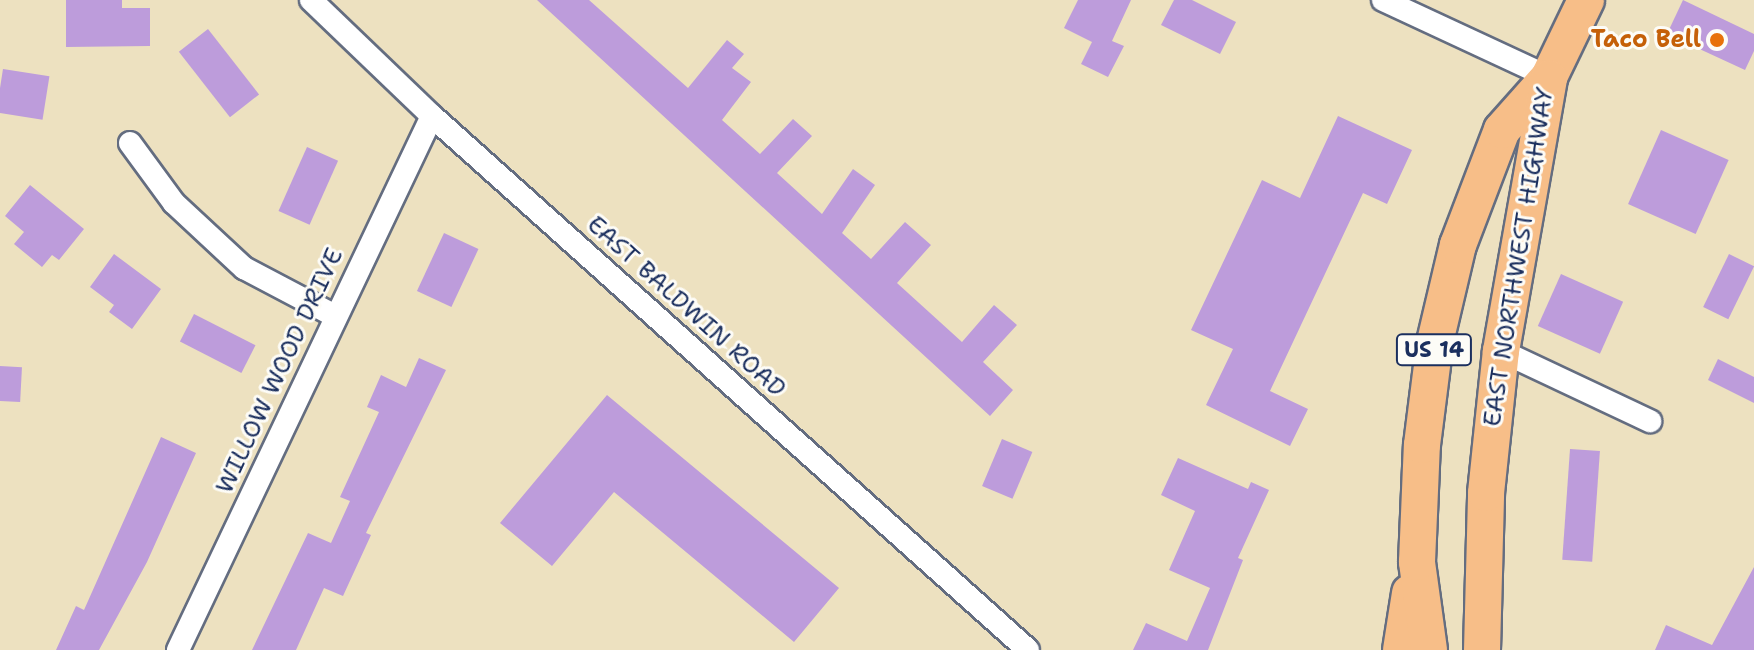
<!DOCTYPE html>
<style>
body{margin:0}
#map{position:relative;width:1754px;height:650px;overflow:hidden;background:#ede1c0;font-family:"Shantell Sans",sans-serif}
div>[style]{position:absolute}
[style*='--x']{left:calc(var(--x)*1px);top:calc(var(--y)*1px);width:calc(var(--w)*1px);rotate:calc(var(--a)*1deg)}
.building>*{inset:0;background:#bd9cdb;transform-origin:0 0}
.roads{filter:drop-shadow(2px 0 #646d80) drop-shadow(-2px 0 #646d80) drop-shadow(0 2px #646d80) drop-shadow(0 -2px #646d80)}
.minor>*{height:22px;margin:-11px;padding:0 11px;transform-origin:11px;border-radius:11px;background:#fff}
.primary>*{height:36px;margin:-18px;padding:0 18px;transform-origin:18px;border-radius:18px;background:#f7be88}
.dots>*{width:22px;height:22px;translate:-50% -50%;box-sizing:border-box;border:4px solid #fdfcf7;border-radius:50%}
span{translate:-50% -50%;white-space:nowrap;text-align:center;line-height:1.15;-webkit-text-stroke:6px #fdfcf7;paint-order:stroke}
.shield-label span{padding:2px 6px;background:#fdfcf7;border:2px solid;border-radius:6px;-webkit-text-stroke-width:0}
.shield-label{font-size:22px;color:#1b2f5e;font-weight:700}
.food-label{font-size:24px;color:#c56008;font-weight:700}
.right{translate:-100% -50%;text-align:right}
.street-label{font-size:24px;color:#1b2f5e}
</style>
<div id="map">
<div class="building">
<div style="clip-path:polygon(66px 0,122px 0,122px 8px,150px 8px,150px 46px,66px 47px)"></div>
<div style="clip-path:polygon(537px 0,589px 0,688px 88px,727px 40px,744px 54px,732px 68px,751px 82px,722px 120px,760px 154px,793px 119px,812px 136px,777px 173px,822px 214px,853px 169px,875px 185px,842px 233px,871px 259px,905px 222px,931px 245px,897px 283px,962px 342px,994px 305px,1017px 325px,983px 362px,1013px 390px,990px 416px)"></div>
<div style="clip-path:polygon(1078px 0,1131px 0,1112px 41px,1124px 46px,1108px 77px,1081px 64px,1092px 42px,1064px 28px)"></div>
<div style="clip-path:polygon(1174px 0,1192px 0,1236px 22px,1220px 54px,1161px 25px)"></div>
<div style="clip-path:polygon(1683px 0,1754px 34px,1754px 51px,1745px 70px,1667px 34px)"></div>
<div style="left:208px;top:29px;width:83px;height:37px;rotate:52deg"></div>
<div style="left:3px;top:69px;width:47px;height:44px;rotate:9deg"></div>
<div style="clip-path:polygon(1338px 116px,1412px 150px,1387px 204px,1363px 193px,1270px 391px,1308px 409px,1290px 446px,1206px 405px,1233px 349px,1191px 330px,1262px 180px,1300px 198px)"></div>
<div style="left:1661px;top:130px;width:74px;height:81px;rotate:24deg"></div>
<div style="left:307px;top:147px;width:34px;height:70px;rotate:24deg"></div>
<div style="clip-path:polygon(30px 185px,84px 229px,59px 260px,52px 255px,42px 267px,14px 244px,24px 232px,5px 216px)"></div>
<div style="left:444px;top:233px;width:38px;height:64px;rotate:25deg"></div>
<div style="clip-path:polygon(114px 254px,161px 289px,132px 329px,109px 312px,114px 305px,90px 287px)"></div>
<div style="left:1729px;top:254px;width:28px;height:59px;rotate:26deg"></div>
<div style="left:1561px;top:274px;width:68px;height:57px;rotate:24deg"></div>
<div style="left:194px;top:314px;width:69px;height:31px;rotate:27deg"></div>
<div style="clip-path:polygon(419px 358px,446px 370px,366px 533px,371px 535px,343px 596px,324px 588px,296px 650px,252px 650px,308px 533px,331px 543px,350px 501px,340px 497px,379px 412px,367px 407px,381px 375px,406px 387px)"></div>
<div style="clip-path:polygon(1718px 359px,1754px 377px,1754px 403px,1708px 380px)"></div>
<div style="left:0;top:366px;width:22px;height:35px;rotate:3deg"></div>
<div style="clip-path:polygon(607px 395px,839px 588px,794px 642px,614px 492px,552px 566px,500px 523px)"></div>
<div style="clip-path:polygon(161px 437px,196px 453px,147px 562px,99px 650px,56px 650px,76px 606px,84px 610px)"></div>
<div style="left:1002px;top:439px;width:33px;height:51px;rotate:23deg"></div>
<div style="left:1570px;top:449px;width:30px;height:111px;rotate:4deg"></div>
<div style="clip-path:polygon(1178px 458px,1248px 489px,1251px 482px,1269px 490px,1238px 558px,1243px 560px,1208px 650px,1133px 650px,1146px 623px,1187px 641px,1210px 588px,1169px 570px,1195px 511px,1161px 495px)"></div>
<div style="clip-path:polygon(1754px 567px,1754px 650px,1655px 650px,1666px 625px,1712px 645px)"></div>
</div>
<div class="roads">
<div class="minor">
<div style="--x:311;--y:0;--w:168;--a:43.8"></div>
<div style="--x:432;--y:116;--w:800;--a:41.86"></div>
<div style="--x:1383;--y:0;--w:183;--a:24.9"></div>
<div style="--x:130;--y:143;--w:74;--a:53.7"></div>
<div style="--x:174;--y:203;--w:96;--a:42.9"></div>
<div style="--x:244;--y:268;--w:103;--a:27.8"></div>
<div style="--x:1501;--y:351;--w:165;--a:25.2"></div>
<div style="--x:178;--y:650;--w:591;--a:-64.56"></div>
</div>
<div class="primary">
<div style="--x:1401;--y:650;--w:58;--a:-81"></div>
<div style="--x:1429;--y:650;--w:89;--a:-97.8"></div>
<div style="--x:1417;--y:562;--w:117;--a:-87.6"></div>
<div style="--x:1422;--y:445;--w:104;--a:-82.8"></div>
<div style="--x:1435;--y:342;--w:100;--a:-76.7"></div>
<div style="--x:1458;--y:245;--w:123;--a:-69.1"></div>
<div style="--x:1502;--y:130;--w:71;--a:-48.4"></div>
<div style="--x:1549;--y:77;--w:85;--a:-64.3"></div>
<div style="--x:1482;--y:650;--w:157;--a:-88.5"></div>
<div style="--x:1486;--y:493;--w:143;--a:-84"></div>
<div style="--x:1501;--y:351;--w:277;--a:-80"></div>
</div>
</div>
<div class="dots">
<div style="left:1717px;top:40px;background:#e8710a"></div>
</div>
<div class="shield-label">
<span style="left:1434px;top:350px">US 14</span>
</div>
<div class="food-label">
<span class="right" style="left:1701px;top:40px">Taco Bell</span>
</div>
<div class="street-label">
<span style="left:1519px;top:257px;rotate:-81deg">EAST NORTHWEST HIGHWAY</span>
<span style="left:686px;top:307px;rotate:42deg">EAST BALDWIN ROAD</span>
<span style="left:280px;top:371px;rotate:-65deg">WILLOW WOOD DRIVE</span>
</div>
</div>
